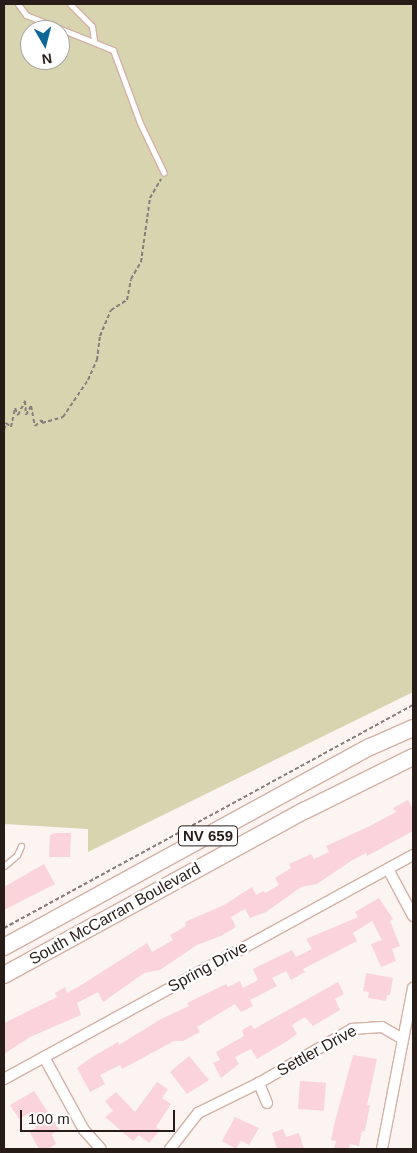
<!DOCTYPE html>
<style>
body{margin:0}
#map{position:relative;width:417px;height:1153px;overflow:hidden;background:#fbf4f1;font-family:Helvetica,sans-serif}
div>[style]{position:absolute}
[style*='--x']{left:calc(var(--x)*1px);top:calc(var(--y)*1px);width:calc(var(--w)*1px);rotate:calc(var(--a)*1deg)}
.green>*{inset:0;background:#d7d4af}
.building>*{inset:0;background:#fad4da;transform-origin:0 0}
.path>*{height:2px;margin-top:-1px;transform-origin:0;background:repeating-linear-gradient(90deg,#877d7a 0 4px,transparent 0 6.5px)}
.roads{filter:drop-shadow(1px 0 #d3b1a5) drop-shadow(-1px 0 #d3b1a5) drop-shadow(0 1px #d3b1a5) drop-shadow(0 -1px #d3b1a5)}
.service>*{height:5px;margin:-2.5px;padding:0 2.5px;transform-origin:2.5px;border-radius:2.5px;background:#fff}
.minor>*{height:10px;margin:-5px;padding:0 5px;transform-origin:5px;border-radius:5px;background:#fff}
.primary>*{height:16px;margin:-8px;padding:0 8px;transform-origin:8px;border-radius:8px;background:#fff}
span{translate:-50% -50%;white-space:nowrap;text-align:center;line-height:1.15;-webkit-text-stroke:4.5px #fff;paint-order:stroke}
.shield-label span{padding:1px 4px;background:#fff;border:1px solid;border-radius:4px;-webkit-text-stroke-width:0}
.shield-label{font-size:15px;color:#281c18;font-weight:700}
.street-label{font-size:16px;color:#281c18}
.frame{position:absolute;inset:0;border:5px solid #281c18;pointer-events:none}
.north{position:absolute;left:20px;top:20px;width:50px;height:50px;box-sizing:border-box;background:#fff;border:1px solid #a9a4a3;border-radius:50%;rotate:172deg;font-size:14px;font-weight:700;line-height:20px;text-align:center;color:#281c18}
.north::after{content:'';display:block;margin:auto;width:18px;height:22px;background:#0e6797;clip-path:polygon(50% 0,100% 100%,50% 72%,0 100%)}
.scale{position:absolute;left:20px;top:1110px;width:155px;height:22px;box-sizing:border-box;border:2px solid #281c18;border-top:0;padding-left:6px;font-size:15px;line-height:18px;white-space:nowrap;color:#281c18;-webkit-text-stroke:4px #fff;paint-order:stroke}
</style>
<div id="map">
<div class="green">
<div style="clip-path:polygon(evenodd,4px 4px,413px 4px,413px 692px,88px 852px,88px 829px,4px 824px,4px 4px,30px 30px,60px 30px,60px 60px,30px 60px,30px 30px)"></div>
</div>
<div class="building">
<div style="clip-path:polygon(408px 800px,413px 809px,413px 831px,367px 856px,366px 853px,351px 861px,317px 884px,301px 887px,266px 912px,250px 918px,245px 909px,231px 917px,236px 927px,221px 936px,197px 945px,160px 970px,144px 973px,103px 1002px,98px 992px,77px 1003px,81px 1015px,30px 1037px,4px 1054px,4px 1023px,57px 997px,55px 993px,65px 987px,67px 993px,83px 984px,147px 943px,152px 952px,173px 940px,170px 935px,186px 926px,185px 922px,224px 905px,252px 887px,256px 895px,264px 891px,265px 893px,279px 885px,275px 878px,291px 868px,289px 864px,311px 854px,314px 859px,329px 852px,326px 846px,370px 826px,396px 812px,393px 808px)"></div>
<div style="clip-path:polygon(56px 833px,71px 833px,70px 857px,49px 857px,50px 835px)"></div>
<div style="clip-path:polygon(44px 864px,55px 884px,4px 910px,4px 887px)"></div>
<div style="clip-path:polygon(379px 898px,393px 919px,390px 921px,400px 946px,392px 949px,396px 961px,381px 967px,371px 944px,382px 940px,372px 921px,353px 933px,357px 941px,303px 969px,305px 972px,291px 980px,286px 971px,272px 978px,277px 986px,250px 1000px,253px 1006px,241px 1012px,235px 1004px,197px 1027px,200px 1032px,183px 1041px,174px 1041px,122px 1069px,120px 1065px,100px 1075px,105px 1084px,90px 1092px,77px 1068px,89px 1059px,118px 1042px,119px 1045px,161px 1019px,189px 1006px,187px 1003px,226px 984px,228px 987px,240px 981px,243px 988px,258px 980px,253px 969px,292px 950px,296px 957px,312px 949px,306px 939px,358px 917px,355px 912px)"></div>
<div style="clip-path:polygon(366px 973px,393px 978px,390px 995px,387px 995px,386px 1001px,368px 998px,369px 992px,363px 991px)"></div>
<div style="clip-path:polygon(338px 982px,344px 994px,335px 999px,340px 1010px,313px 1026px,305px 1017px,292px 1025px,297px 1034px,284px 1043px,257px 1059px,251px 1049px,235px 1057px,239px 1064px,221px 1078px,213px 1063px,220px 1060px,216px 1052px,244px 1036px,242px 1030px,251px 1025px,254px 1029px)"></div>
<div style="clip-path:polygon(353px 1055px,377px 1059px,367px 1105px,370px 1105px,365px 1131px,362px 1131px,359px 1146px,350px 1144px,349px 1149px,334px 1149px,336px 1141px,331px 1140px,334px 1125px)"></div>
<div style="clip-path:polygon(189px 1056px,209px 1080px,187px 1094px,170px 1072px)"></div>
<div style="left:300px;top:1081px;width:26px;height:28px;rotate:4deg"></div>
<div style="clip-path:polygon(157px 1082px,168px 1089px,162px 1098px,171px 1104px,156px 1127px,160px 1130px,149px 1143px,139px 1135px,133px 1141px,105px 1117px,113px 1111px,105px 1101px,116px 1092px,135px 1112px)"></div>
<div style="clip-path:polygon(34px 1091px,59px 1129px,52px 1134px,56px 1144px,48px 1149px,39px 1149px,29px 1131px,36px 1128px,28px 1114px,19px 1119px,10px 1105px)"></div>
<div style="clip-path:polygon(235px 1117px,259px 1128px,249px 1145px,241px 1141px,236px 1149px,222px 1141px)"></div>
<div style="clip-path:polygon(283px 1129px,286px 1137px,299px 1133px,304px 1149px,277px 1149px,272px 1133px)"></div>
</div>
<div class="path">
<div style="--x:4;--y:430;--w:7;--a:-74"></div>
<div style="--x:6;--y:423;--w:6;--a:39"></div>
<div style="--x:11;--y:427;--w:19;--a:-78"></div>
<div style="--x:15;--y:408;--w:8;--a:67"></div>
<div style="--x:18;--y:415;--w:16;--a:-63"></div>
<div style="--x:25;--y:401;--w:14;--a:86"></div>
<div style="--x:26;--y:415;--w:10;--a:-61"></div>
<div style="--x:31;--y:406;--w:20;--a:79"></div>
<div style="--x:35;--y:426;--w:9;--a:-41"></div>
<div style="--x:42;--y:420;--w:3;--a:90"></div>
<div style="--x:42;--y:423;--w:22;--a:-16"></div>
<div style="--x:63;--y:417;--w:45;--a:-56"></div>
<div style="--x:88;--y:380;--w:22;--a:-66"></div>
<div style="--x:97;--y:360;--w:24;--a:-83"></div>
<div style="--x:100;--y:336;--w:28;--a:-67"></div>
<div style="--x:111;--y:310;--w:19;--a:-32"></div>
<div style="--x:127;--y:300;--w:21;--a:-79"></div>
<div style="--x:131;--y:279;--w:20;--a:-60"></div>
<div style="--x:141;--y:262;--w:65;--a:-82"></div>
<div style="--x:150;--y:198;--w:22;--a:-60"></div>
<div style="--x:4;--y:928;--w:466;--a:-28.6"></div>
</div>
<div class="roads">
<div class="service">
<div style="--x:18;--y:4;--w:14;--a:54"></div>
<div style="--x:26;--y:15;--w:94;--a:21.9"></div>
<div style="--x:113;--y:50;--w:78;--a:69.7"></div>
<div style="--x:140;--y:123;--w:55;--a:64.4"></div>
<div style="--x:70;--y:4;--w:31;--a:45"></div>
<div style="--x:92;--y:26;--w:14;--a:82"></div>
<div style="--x:4;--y:866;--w:17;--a:-40"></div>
<div style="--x:17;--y:855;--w:10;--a:-66"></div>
</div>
<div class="minor">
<div style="--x:388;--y:869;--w:53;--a:62"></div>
<div style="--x:44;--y:1057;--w:83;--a:61.3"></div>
<div style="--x:84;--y:1130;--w:25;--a:48"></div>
<div style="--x:4;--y:1079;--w:466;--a:-28.7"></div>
<div style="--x:267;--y:1103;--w:22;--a:-112"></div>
<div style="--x:259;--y:1083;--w:108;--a:-30.1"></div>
<div style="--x:352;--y:1029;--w:30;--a:-4"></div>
<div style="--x:382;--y:1027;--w:24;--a:30"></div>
<div style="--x:170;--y:1149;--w:46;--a:-52.1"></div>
<div style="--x:198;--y:1113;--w:68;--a:-26.2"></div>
<div style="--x:382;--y:1149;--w:164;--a:-79.1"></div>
</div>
<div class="primary">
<div style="--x:4;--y:947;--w:417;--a:-28.7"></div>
<div style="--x:370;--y:747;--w:47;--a:-23.8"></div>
<div style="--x:4;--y:975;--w:344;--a:-28.7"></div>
<div style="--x:306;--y:810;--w:119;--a:-26.4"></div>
</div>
</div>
<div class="shield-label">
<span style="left:208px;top:836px">NV 659</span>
</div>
<div class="street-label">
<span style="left:115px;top:914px;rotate:-29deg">South McCarran Boulevard</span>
<span style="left:208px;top:967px;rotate:-29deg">Spring Drive</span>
<span style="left:317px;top:1051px;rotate:-29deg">Settler Drive</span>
</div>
<div class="frame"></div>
<div class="north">N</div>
<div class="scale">100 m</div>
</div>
